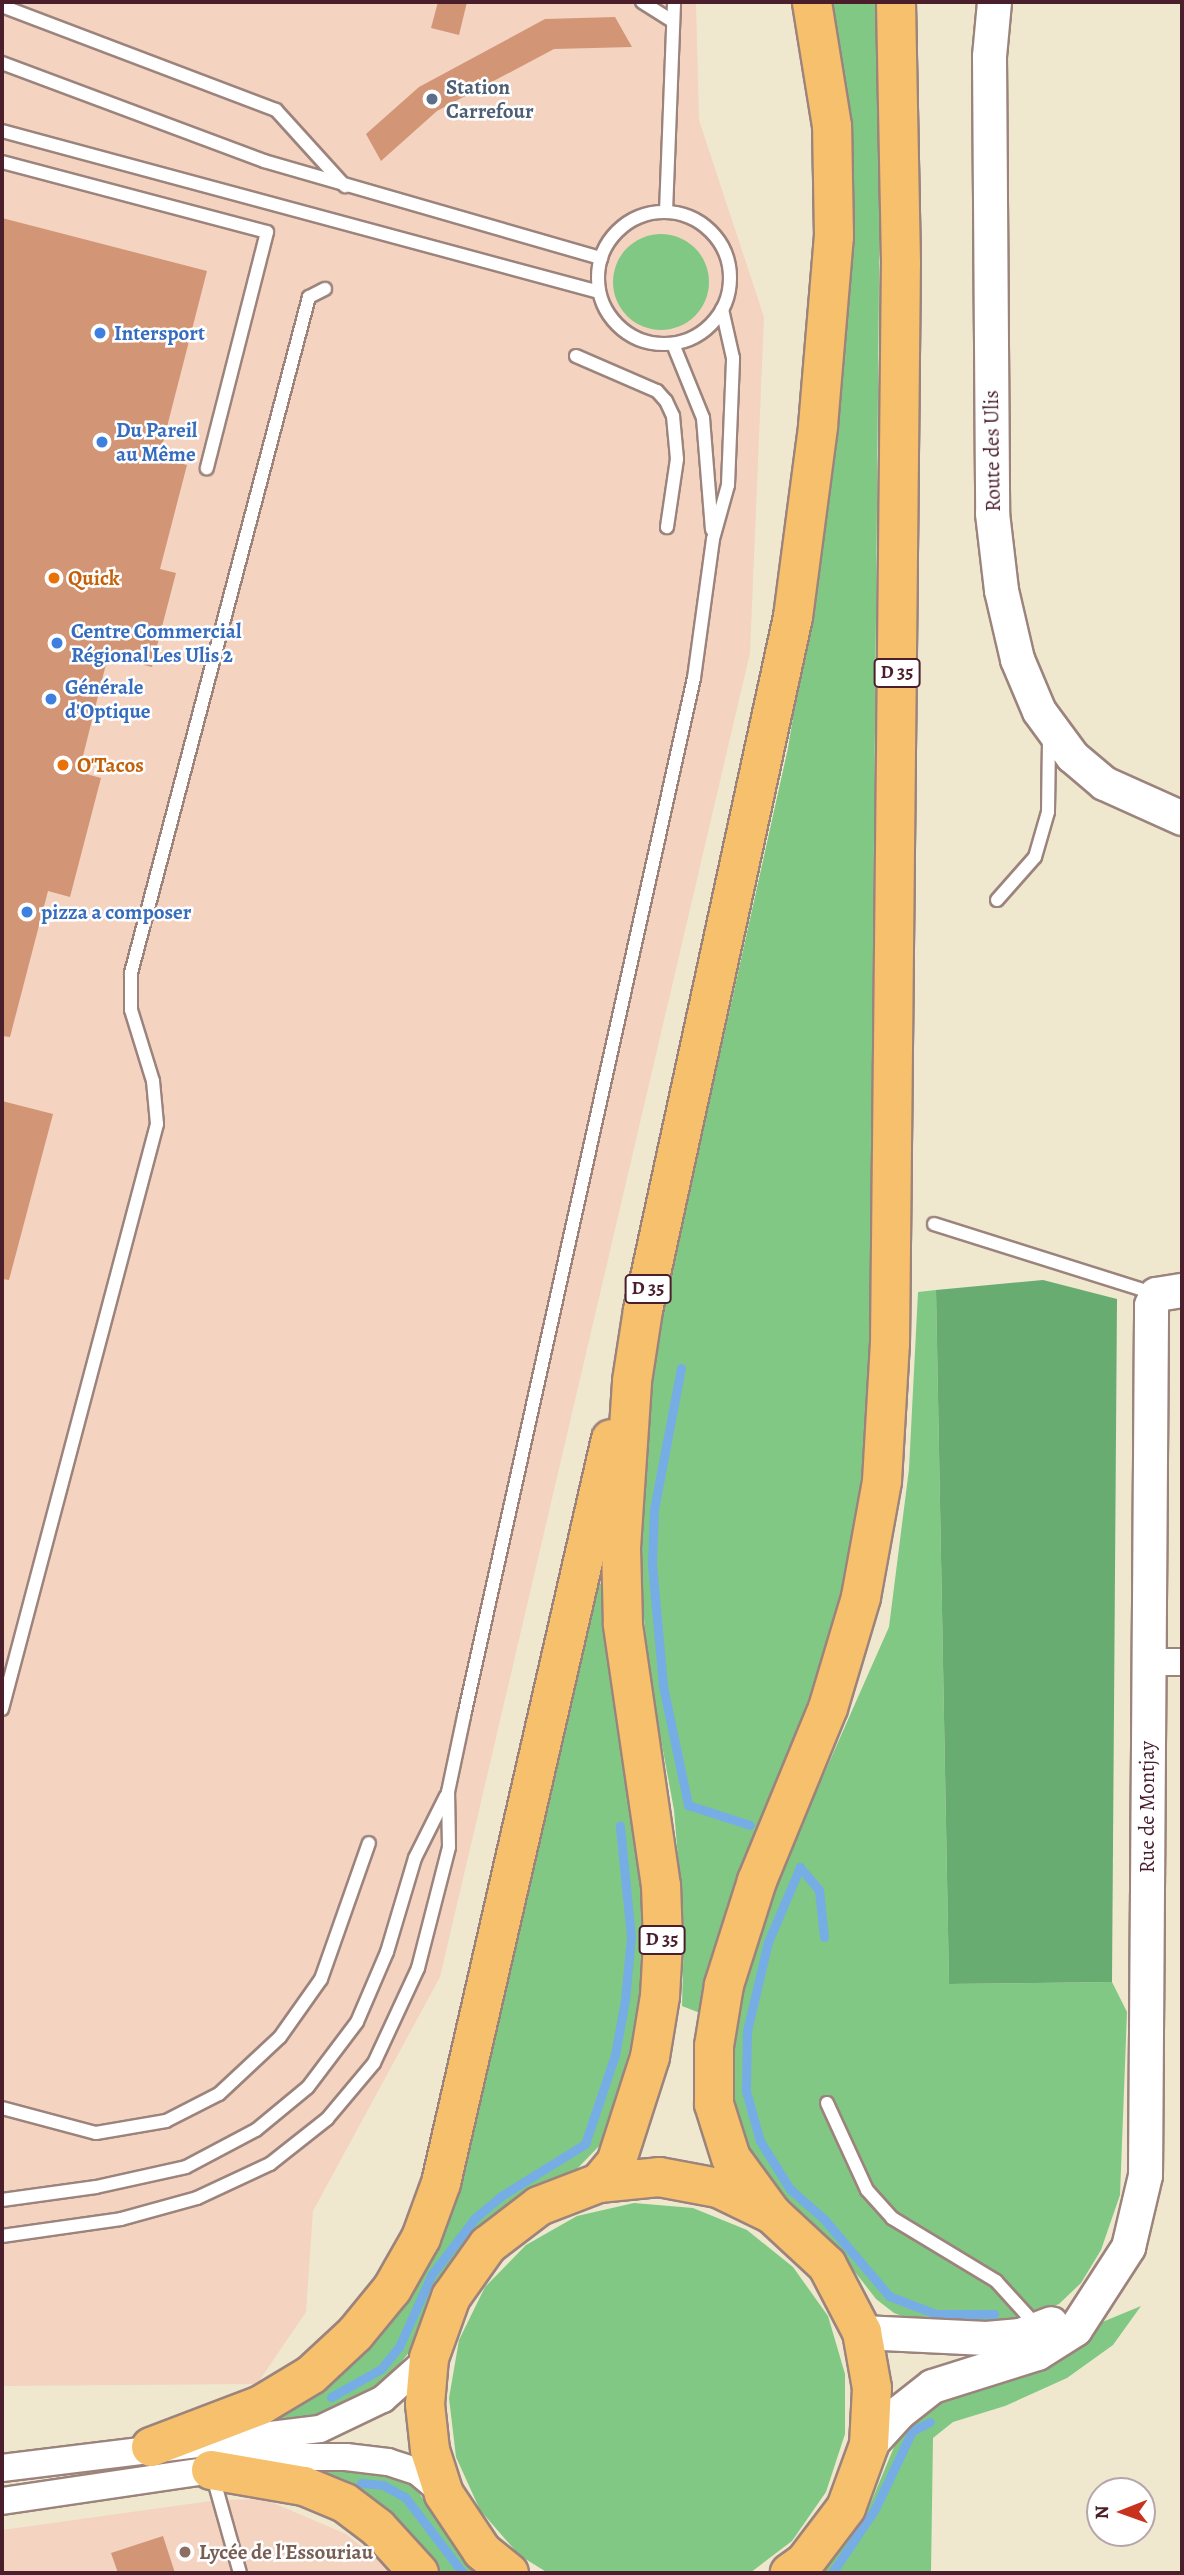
<!DOCTYPE html>
<meta charset="utf-8">
<style>
body{margin:0}
#map{position:relative;width:1184px;height:2575px;overflow:hidden;background:#efe8cf;font-family:Alegreya,serif}
div>[style]{position:absolute}
[style*='--x']{left:calc(var(--x)*1px);top:calc(var(--y)*1px);width:calc(var(--w)*1px);rotate:calc(var(--a)*1deg)}
.built>*{inset:0;background:#f4d3c1}
.green>*{inset:0;background:#80c884}
.round{border-radius:50%}
.forest>*{inset:0;background:#68ac72}
.stream>*{height:9px;margin:-4.5px;padding:0 4.5px;transform-origin:4.5px;border-radius:4.5px;background:#76ade5}
.building>*{inset:0;background:#d29576}
.roads{filter:drop-shadow(2px 0 #9c847d) drop-shadow(-2px 0 #9c847d) drop-shadow(0 2px #9c847d) drop-shadow(0 -2px #9c847d)}
.service>*{height:12px;margin:-6px;padding:0 6px;transform-origin:6px;border-radius:6px;background:#fff}
.service>.ring{margin:-6px;padding:0;box-sizing:content-box;background:none;border:12px solid #fff;border-radius:50%}
.minor>*{height:26px;margin:-13px;padding:0 13px;transform-origin:13px;border-radius:13px;background:#fff}
.tertiary>*{height:33px;margin:-16.5px;padding:0 16.5px;transform-origin:16.5px;border-radius:16.5px;background:#fff}
.primary>*{height:38px;margin:-19px;padding:0 19px;transform-origin:19px;border-radius:19px;background:#f7c06c}
.dots>*{width:19px;height:19px;translate:-50% -50%;box-sizing:border-box;border:4px solid #fff;border-radius:50%}
span{translate:-50% -50%;white-space:nowrap;text-align:center;line-height:1.15;-webkit-text-stroke:5px #fff;paint-order:stroke}
.shield-label span{padding:2px 5px;background:#fff;border:2px solid;border-radius:5px;-webkit-text-stroke-width:0}
.shield-label{font-size:19px;color:#4a1f2b;font-weight:700}
.service-label{font-size:21px;color:#4e5e75;font-weight:700}
.left{translate:0 -50%;text-align:left}
.shop-label{font-size:21px;color:#366cbe;font-weight:700}
.street-label{font-size:21px;color:#4a1f2b}
.food-label{font-size:21px;color:#c56008;font-weight:700}
.education-label{font-size:21px;color:#785e54;font-weight:700}
.frame{position:absolute;inset:0;border:4px solid #4a1f2b;pointer-events:none}
.north{position:absolute;left:1086px;top:2477px;width:70px;height:70px;box-sizing:border-box;background:#fff;border:2px solid #b7a5aa;border-radius:50%;rotate:269deg;font-size:19px;font-weight:700;line-height:28px;text-align:center;color:#4a1f2b}
.north::after{content:'';display:block;margin:auto;width:24px;height:32px;background:#c8321e;clip-path:polygon(50% 0,100% 100%,50% 72%,0 100%)}
</style>
<div id="map">
<div class="built">
<div style="clip-path:polygon(2px 2px,696px 2px,699px 120px,764px 317px,750px 653px,440px 1977px,313px 2211px,306px 2312px,257px 2384px,2px 2386px)"></div>
<div style="clip-path:polygon(264px 2499px,346px 2534px,394px 2573px,2px 2573px,2px 2530px,218px 2500px)"></div>
</div>
<div class="green">
<div style="clip-path:polygon(831px 2px,876px 2px,881px 59px,869px 1399px,857px 1518px,832px 1635px,728px 1915px,700px 2013px,682px 2006px,684px 1929px,674px 1810px,650px 1680px,639px 1568px,643px 1466px,657px 1337px,788px 748px,819px 557px,852px 235px,851px 121px)"></div>
<div class="round" style="left:613px;top:234px;width:96px;height:96px"></div>
<div style="clip-path:polygon(936px 1290px,949px 1984px,1112px 1982px,1127px 2012px,1120px 2195px,1101px 2250px,1081px 2283px,1059px 2304px,1020px 2320px,924px 2324px,894px 2313px,876px 2299px,827px 2236px,765px 2178px,741px 2138px,730px 2086px,732px 2039px,745px 1971px,770px 1896px,889px 1627px,909px 1469px,918px 1292px)"></div>
<div style="clip-path:polygon(601px 1584px,642px 1860px,645px 1952px,636px 2027px,604px 2141px,573px 2173px,536px 2188px,499px 2212px,458px 2253px,437px 2287px,411px 2350px,387px 2379px,352px 2404px,310px 2417px,243px 2428px,418px 2274px,590px 1587px)"></div>
<div style="clip-path:polygon(634px 2203px,693px 2208px,747px 2230px,793px 2267px,828px 2316px,845px 2374px,845px 2434px,826px 2492px,792px 2541px,750px 2573px,548px 2573px,519px 2555px,480px 2510px,456px 2457px,449px 2398px,459px 2340px,485px 2287px,526px 2245px,577px 2216px)"></div>
<div style="clip-path:polygon(1141px 2306px,1113px 2345px,1067px 2378px,1005px 2406px,953px 2422px,933px 2438px,931px 2573px,823px 2573px,867px 2512px,899px 2435px,931px 2402px,1060px 2353px,1100px 2323px)"></div>
<div style="clip-path:polygon(317px 2468px,388px 2472px,416px 2489px,477px 2573px,432px 2573px,311px 2473px)"></div>
</div>
<div class="forest">
<div style="clip-path:polygon(1043px 1280px,1117px 1299px,1112px 1982px,949px 1984px,936px 1290px)"></div>
</div>
<div class="stream">
<div style="--x:681;--y:1368;--w:144;--a:100.8"></div>
<div style="--x:654;--y:1509;--w:55;--a:92.1"></div>
<div style="--x:652;--y:1564;--w:122;--a:84.8"></div>
<div style="--x:663;--y:1686;--w:122;--a:78.1"></div>
<div style="--x:688;--y:1805;--w:65;--a:17.9"></div>
<div style="--x:824;--y:1937;--w:47;--a:-96.1"></div>
<div style="--x:819;--y:1890;--w:30;--a:-130"></div>
<div style="--x:800;--y:1867;--w:82;--a:113.1"></div>
<div style="--x:768;--y:1942;--w:91;--a:103.3"></div>
<div style="--x:747;--y:2031;--w:60;--a:91"></div>
<div style="--x:746;--y:2091;--w:52;--a:74.4"></div>
<div style="--x:760;--y:2141;--w:57;--a:58"></div>
<div style="--x:790;--y:2189;--w:45;--a:41.4"></div>
<div style="--x:824;--y:2219;--w:101;--a:49.8"></div>
<div style="--x:889;--y:2296;--w:50;--a:21"></div>
<div style="--x:936;--y:2314;--w:58;--a:0"></div>
<div style="--x:331;--y:2397;--w:57;--a:-29.2"></div>
<div style="--x:381;--y:2369;--w:28;--a:-51"></div>
<div style="--x:399;--y:2347;--w:80;--a:-65.7"></div>
<div style="--x:432;--y:2274;--w:71;--a:-52.5"></div>
<div style="--x:475;--y:2218;--w:34;--a:-40"></div>
<div style="--x:501;--y:2196;--w:99;--a:-31.8"></div>
<div style="--x:585;--y:2144;--w:94;--a:-71.4"></div>
<div style="--x:615;--y:2055;--w:56;--a:-79.7"></div>
<div style="--x:625;--y:2000;--w:63;--a:-84.6"></div>
<div style="--x:631;--y:1937;--w:112;--a:-95.7"></div>
<div style="--x:361;--y:2483;--w:22;--a:5"></div>
<div style="--x:383;--y:2485;--w:25;--a:29"></div>
<div style="--x:405;--y:2497;--w:96;--a:52.7"></div>
<div style="--x:832;--y:2573;--w:77;--a:-56.1"></div>
<div style="--x:875;--y:2509;--w:86;--a:-64.6"></div>
<div style="--x:912;--y:2431;--w:20;--a:-27"></div>
</div>
<div class="building">
<div style="clip-path:polygon(438px 2px,467px 2px,459px 35px,431px 28px)"></div>
<div style="clip-path:polygon(615px 17px,632px 47px,554px 49px,437px 111px,381px 161px,366px 134px,419px 87px,545px 19px)"></div>
<div style="clip-path:polygon(2px 218px,207px 271px,159px 458px,187px 465px,160px 569px,176px 573px,158px 642px,152px 667px,108px 656px,79px 772px,101px 778px,70px 897px,48px 891px,10px 1037px,2px 1036px)"></div>
<div style="clip-path:polygon(2px 1101px,53px 1114px,9px 1280px,2px 1279px)"></div>
<div style="clip-path:polygon(163px 2536px,175px 2573px,118px 2573px,111px 2553px)"></div>
</div>
<div class="roads">
<div class="service">
<div style="--x:642;--y:2;--w:36;--a:32"></div>
<div style="--x:2;--y:6;--w:293;--a:20.8"></div>
<div style="--x:276;--y:110;--w:103;--a:47.8"></div>
<div style="--x:2;--y:63;--w:280;--a:20.5"></div>
<div style="--x:264;--y:161;--w:351;--a:16.1"></div>
<div style="--x:2;--y:131;--w:618;--a:15.09"></div>
<div style="--x:2;--y:162;--w:274;--a:14.8"></div>
<div style="--x:267;--y:232;--w:244;--a:104.3"></div>
<div style="--x:666;--y:212;--w:210;--a:-87.8"></div>
<div class="ring" style="left:598px;top:212px;width:120px;height:120px"></div>
<div style="--x:673;--y:344;--w:80;--a:67.9"></div>
<div style="--x:703;--y:418;--w:112;--a:85.4"></div>
<div style="--x:576;--y:356;--w:88;--a:23.4"></div>
<div style="--x:657;--y:391;--w:13;--a:48"></div>
<div style="--x:666;--y:401;--w:17;--a:65"></div>
<div style="--x:673;--y:416;--w:43;--a:84.7"></div>
<div style="--x:677;--y:459;--w:69;--a:98.4"></div>
<div style="--x:997;--y:900;--w:57;--a:-48.5"></div>
<div style="--x:1035;--y:857;--w:47;--a:-73.9"></div>
<div style="--x:1048;--y:812;--w:74;--a:-89.2"></div>
<div style="--x:934;--y:1224;--w:233;--a:17.5"></div>
<div style="--x:2;--y:1709;--w:605;--a:-75.16"></div>
<div style="--x:157;--y:1124;--w:43;--a:-95.3"></div>
<div style="--x:153;--y:1081;--w:74;--a:-107.2"></div>
<div style="--x:131;--y:1010;--w:37;--a:-90"></div>
<div style="--x:131;--y:973;--w:699;--a:-75.25"></div>
<div style="--x:309;--y:297;--w:18;--a:-27"></div>
<div style="--x:827;--y:2103;--w:96;--a:65.3"></div>
<div style="--x:867;--y:2190;--w:38;--a:48"></div>
<div style="--x:892;--y:2218;--w:122;--a:31.2"></div>
<div style="--x:996;--y:2281;--w:61;--a:47.7"></div>
<div style="--x:2;--y:2108;--w:97;--a:14.9"></div>
<div style="--x:96;--y:2133;--w:71;--a:-9.7"></div>
<div style="--x:166;--y:2121;--w:59;--a:-27"></div>
<div style="--x:219;--y:2094;--w:83;--a:-43.1"></div>
<div style="--x:280;--y:2037;--w:71;--a:-54.7"></div>
<div style="--x:321;--y:1979;--w:144;--a:-70.6"></div>
<div style="--x:2;--y:2200;--w:95;--a:-7.9"></div>
<div style="--x:96;--y:2187;--w:92;--a:-12.5"></div>
<div style="--x:186;--y:2167;--w:79;--a:-27.9"></div>
<div style="--x:256;--y:2130;--w:67;--a:-39.6"></div>
<div style="--x:308;--y:2087;--w:81;--a:-53"></div>
<div style="--x:357;--y:2022;--w:76;--a:-66.8"></div>
<div style="--x:387;--y:1952;--w:98;--a:-73.4"></div>
<div style="--x:415;--y:1858;--w:69;--a:-63.4"></div>
<div style="--x:2;--y:2236;--w:120;--a:-8.1"></div>
<div style="--x:121;--y:2219;--w:79;--a:-15.4"></div>
<div style="--x:197;--y:2198;--w:81;--a:-25"></div>
<div style="--x:270;--y:2164;--w:73;--a:-38.3"></div>
<div style="--x:327;--y:2119;--w:73;--a:-50"></div>
<div style="--x:374;--y:2063;--w:105;--a:-65.1"></div>
<div style="--x:418;--y:1968;--w:125;--a:-75.6"></div>
<div style="--x:449;--y:1847;--w:55;--a:-91"></div>
<div style="--x:448;--y:1792;--w:78;--a:-78.1"></div>
<div style="--x:464;--y:1716;--w:1063;--a:-77.51"></div>
<div style="--x:694;--y:678;--w:140;--a:-82.2"></div>
<div style="--x:713;--y:539;--w:56;--a:-74.5"></div>
<div style="--x:728;--y:485;--w:127;--a:-87.7"></div>
<div style="--x:733;--y:358;--w:50;--a:-102.7"></div>
<div style="--x:213;--y:2477;--w:100;--a:74.3"></div>
</div>
<div class="minor">
<div style="--x:1147;--y:1662;--w:35;--a:0"></div>
<div style="--x:2;--y:2468;--w:320;--a:-7"></div>
<div style="--x:320;--y:2429;--w:70;--a:-25.5"></div>
<div style="--x:383;--y:2399;--w:62;--a:-41.7"></div>
<div style="--x:2;--y:2501;--w:211;--a:-8.4"></div>
<div style="--x:211;--y:2470;--w:50;--a:-15.2"></div>
<div style="--x:259;--y:2457;--w:87;--a:0"></div>
<div style="--x:346;--y:2457;--w:42;--a:6.8"></div>
<div style="--x:388;--y:2462;--w:32;--a:18"></div>
<div style="--x:418;--y:2472;--w:34;--a:40"></div>
</div>
<div class="tertiary">
<div style="--x:994;--y:2;--w:54;--a:95.3"></div>
<div style="--x:989;--y:56;--w:457;--a:89.6"></div>
<div style="--x:992;--y:513;--w:78;--a:83.3"></div>
<div style="--x:1001;--y:590;--w:71;--a:76.9"></div>
<div style="--x:1017;--y:659;--w:56;--a:67.1"></div>
<div style="--x:1039;--y:711;--w:56;--a:53.7"></div>
<div style="--x:1072;--y:756;--w:42;--a:40.2"></div>
<div style="--x:1104;--y:783;--w:85;--a:24.2"></div>
<div style="--x:862;--y:2332;--w:124;--a:2.8"></div>
<div style="--x:986;--y:2338;--w:34;--a:-5"></div>
<div style="--x:1020;--y:2335;--w:33;--a:-21"></div>
<div style="--x:869;--y:2445;--w:45;--a:-47.7"></div>
<div style="--x:899;--y:2412;--w:42;--a:-38.2"></div>
<div style="--x:932;--y:2386;--w:110;--a:-17.4"></div>
<div style="--x:1037;--y:2353;--w:45;--a:-32.3"></div>
<div style="--x:1075;--y:2329;--w:98;--a:-57.1"></div>
<div style="--x:1128;--y:2247;--w:74;--a:-76.7"></div>
<div style="--x:1145;--y:2175;--w:870;--a:-89.6"></div>
<div style="--x:1151;--y:1305;--w:12;--a:-66"></div>
<div style="--x:1156;--y:1294;--w:26;--a:-9"></div>
</div>
<div class="primary">
<div style="--x:599;--y:2183;--w:26;--a:-50"></div>
<div style="--x:616;--y:2163;--w:111;--a:-72.2"></div>
<div style="--x:650;--y:2057;--w:62;--a:-80.7"></div>
<div style="--x:660;--y:1996;--w:54;--a:-86.8"></div>
<div style="--x:663;--y:1942;--w:56;--a:-92"></div>
<div style="--x:661;--y:1886;--w:265;--a:-98.3"></div>
<div style="--x:623;--y:1624;--w:76;--a:-91.5"></div>
<div style="--x:621;--y:1548;--w:167;--a:-86.2"></div>
<div style="--x:632;--y:1381;--w:72;--a:-81.2"></div>
<div style="--x:643;--y:1310;--w:709;--a:-77.79"></div>
<div style="--x:793;--y:617;--w:193;--a:-82.5"></div>
<div style="--x:818;--y:426;--w:190;--a:-85.2"></div>
<div style="--x:834;--y:237;--w:111;--a:-91"></div>
<div style="--x:832;--y:126;--w:126;--a:-99.2"></div>
<div style="--x:772;--y:2214;--w:69;--a:-126.2"></div>
<div style="--x:731;--y:2158;--w:57;--a:-107.5"></div>
<div style="--x:714;--y:2104;--w:58;--a:-90"></div>
<div style="--x:714;--y:2046;--w:62;--a:-80.7"></div>
<div style="--x:724;--y:1985;--w:109;--a:-72.4"></div>
<div style="--x:757;--y:1881;--w:187;--a:-67.7"></div>
<div style="--x:828;--y:1708;--w:116;--a:-73.4"></div>
<div style="--x:861;--y:1597;--w:118;--a:-79.7"></div>
<div style="--x:882;--y:1481;--w:137;--a:-86.7"></div>
<div style="--x:890;--y:1344;--w:1081;--a:-89.42"></div>
<div style="--x:901;--y:263;--w:261;--a:-91.1"></div>
<div style="--x:151;--y:2447;--w:118;--a:-20.9"></div>
<div style="--x:261;--y:2405;--w:58;--a:-31"></div>
<div style="--x:311;--y:2375;--w:60;--a:-43"></div>
<div style="--x:355;--y:2334;--w:58;--a:-50.6"></div>
<div style="--x:392;--y:2289;--w:59;--a:-60.4"></div>
<div style="--x:421;--y:2238;--w:59;--a:-70"></div>
<div style="--x:441;--y:2183;--w:763;--a:-77.13"></div>
<div style="--x:211;--y:2470;--w:94;--a:9.8"></div>
<div style="--x:304;--y:2486;--w:44;--a:22.5"></div>
<div style="--x:345;--y:2503;--w:41;--a:37.1"></div>
<div style="--x:378;--y:2528;--w:61;--a:47.7"></div>
<div style="--x:509;--y:2573;--w:35;--a:-141"></div>
<div style="--x:482;--y:2551;--w:69;--a:-123.7"></div>
<div style="--x:444;--y:2494;--w:46;--a:-107.7"></div>
<div style="--x:430;--y:2450;--w:46;--a:-96.2"></div>
<div style="--x:425;--y:2404;--w:46;--a:-85"></div>
<div style="--x:429;--y:2358;--w:65;--a:-70.2"></div>
<div style="--x:451;--y:2297;--w:64;--a:-54.6"></div>
<div style="--x:488;--y:2245;--w:64;--a:-37.4"></div>
<div style="--x:539;--y:2206;--w:64;--a:-21"></div>
<div style="--x:599;--y:2183;--w:60;--a:-5.7"></div>
<div style="--x:659;--y:2177;--w:60;--a:10.6"></div>
<div style="--x:718;--y:2188;--w:60;--a:25.7"></div>
<div style="--x:772;--y:2214;--w:75;--a:42.8"></div>
<div style="--x:827;--y:2265;--w:76;--a:62.4"></div>
<div style="--x:862;--y:2332;--w:57;--a:79.9"></div>
<div style="--x:872;--y:2388;--w:57;--a:93"></div>
<div style="--x:869;--y:2445;--w:67;--a:110.1"></div>
<div style="--x:846;--y:2508;--w:68;--a:127.2"></div>
<div style="--x:805;--y:2562;--w:19;--a:144"></div>
</div>
</div>
<div class="dots">
<div style="left:432px;top:99px;background:#5c6f8a"></div>
<div style="left:100px;top:333px;background:#3f7fe0"></div>
<div style="left:102px;top:442px;background:#3f7fe0"></div>
<div style="left:54px;top:578px;background:#e8710a"></div>
<div style="left:57px;top:643px;background:#3f7fe0"></div>
<div style="left:51px;top:699px;background:#3f7fe0"></div>
<div style="left:63px;top:765px;background:#e8710a"></div>
<div style="left:27px;top:912px;background:#3f7fe0"></div>
<div style="left:185px;top:2552px;background:#8d6e63"></div>
</div>
<div class="shield-label">
<span style="left:897px;top:673px">D 35</span>
<span style="left:648px;top:1289px">D 35</span>
<span style="left:662px;top:1940px">D 35</span>
</div>
<div class="service-label">
<span class="left" style="left:446px;top:99px">Station<br>Carrefour</span>
</div>
<div class="shop-label">
<span class="left" style="left:114px;top:333px">Intersport</span>
<span class="left" style="left:116px;top:442px">Du Pareil<br>au Même</span>
<span class="left" style="left:71px;top:643px">Centre Commercial<br>Régional Les Ulis 2</span>
<span class="left" style="left:65px;top:699px">Générale<br>d'Optique</span>
<span class="left" style="left:41px;top:912px">pizza a composer</span>
</div>
<div class="street-label">
<span style="left:992px;top:451px;rotate:-91deg">Route des Ulis</span>
<span style="left:1147px;top:1807px;rotate:-90deg">Rue de Montjay</span>
</div>
<div class="food-label">
<span class="left" style="left:68px;top:578px">Quick</span>
<span class="left" style="left:77px;top:765px">O'Tacos</span>
</div>
<div class="education-label">
<span class="left" style="left:199px;top:2552px">Lycée de l'Essouriau</span>
</div>
<div class="frame"></div>
<div class="north">N</div>
</div>
